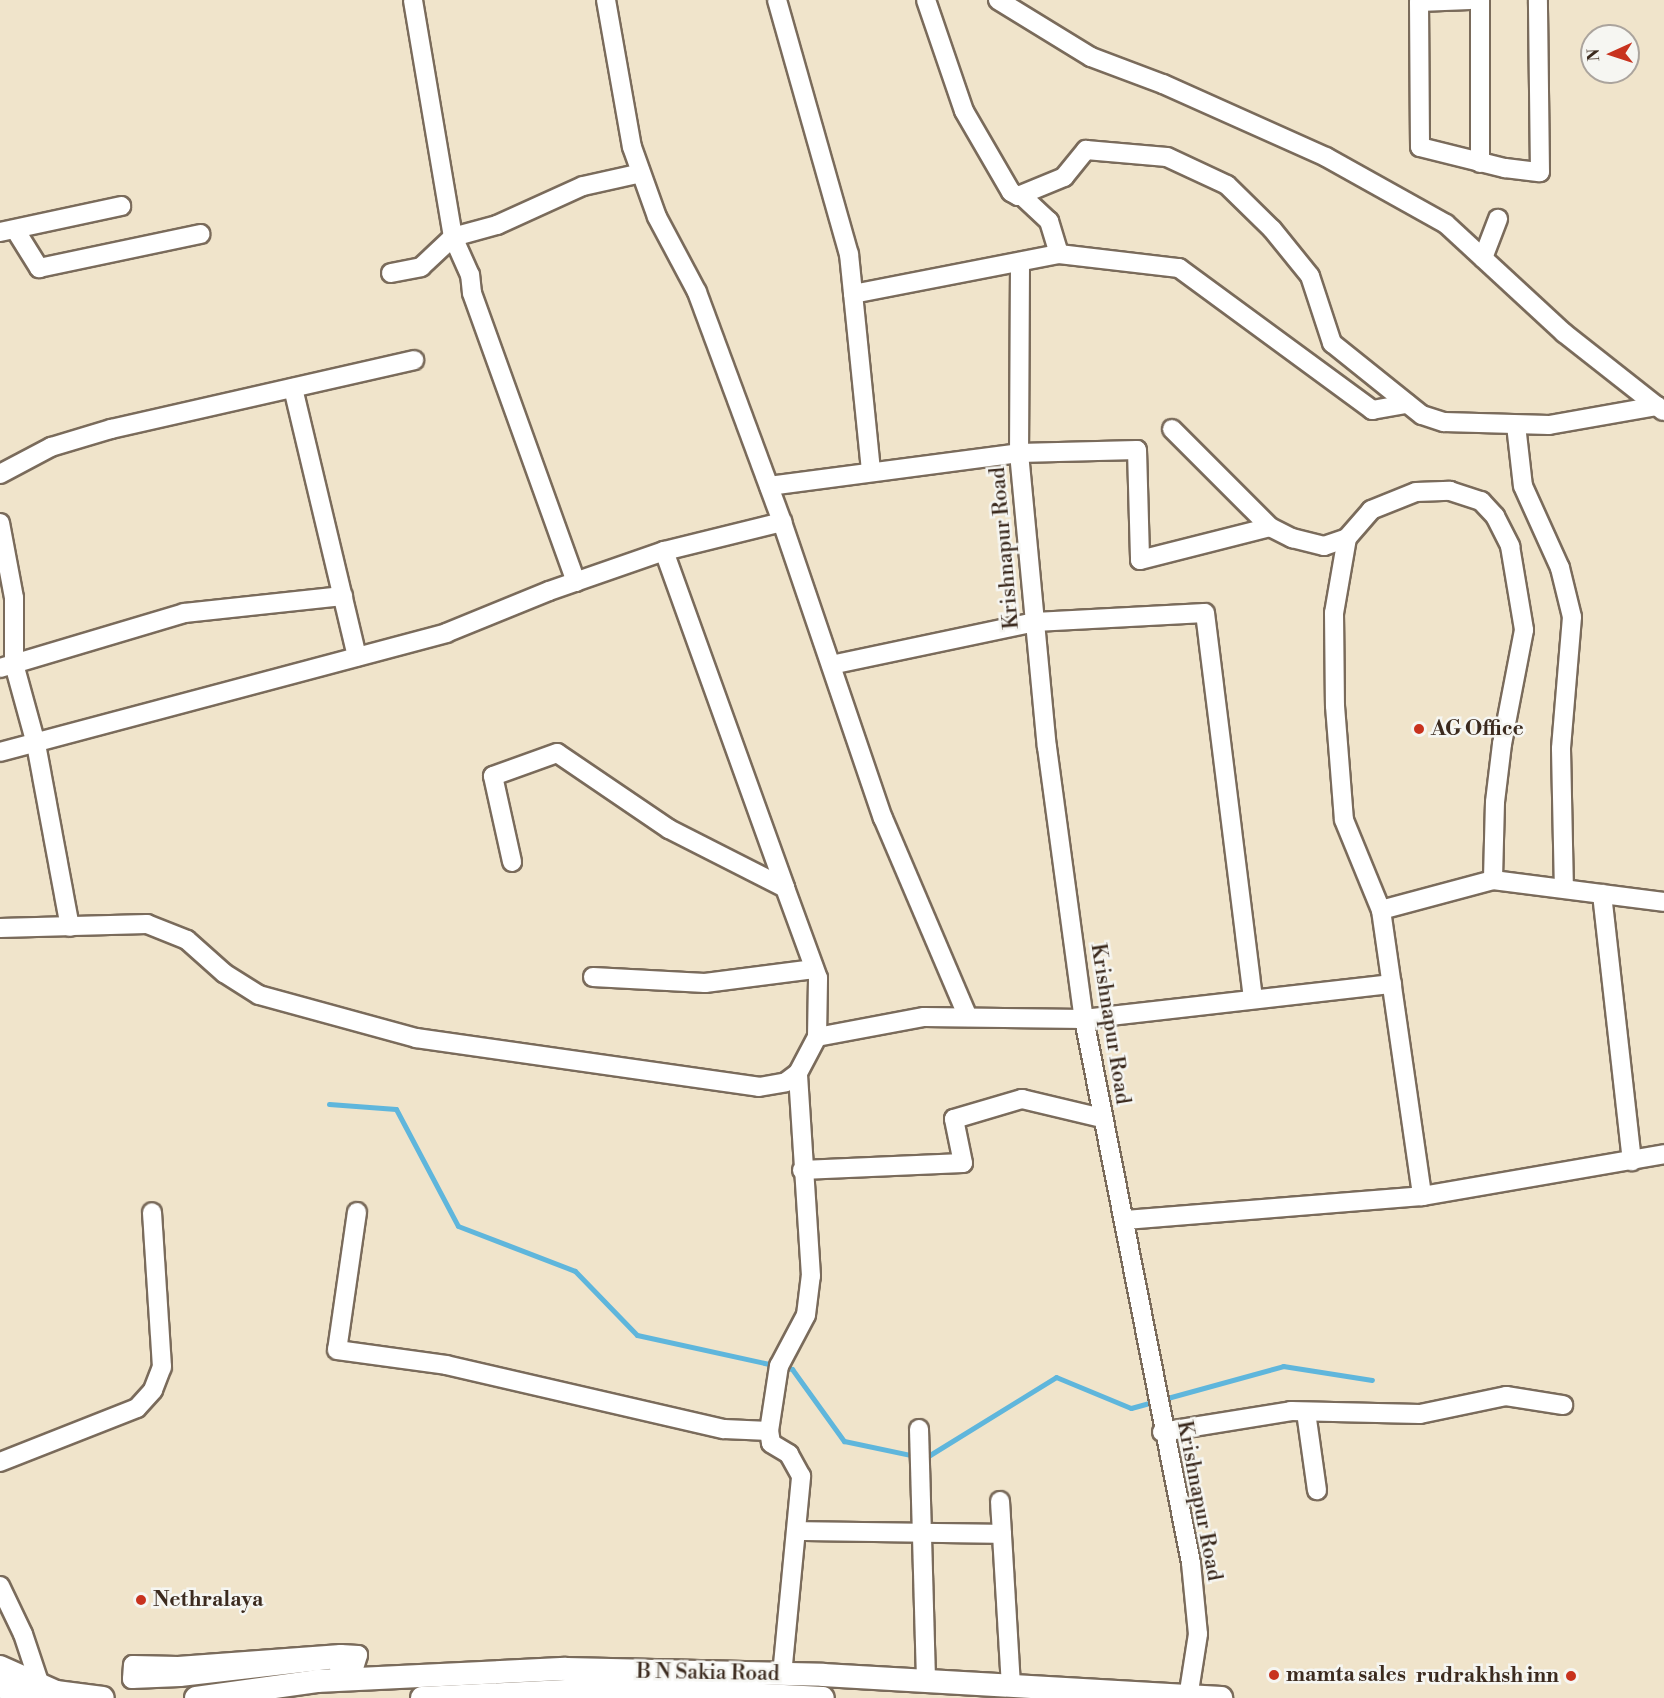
<!DOCTYPE html>
<style>
body{margin:0}
#map{position:relative;width:1664px;height:1698px;overflow:hidden;background:#f0e4cb;font-family:"Libre Bodoni",serif}
div>[style]{position:absolute}
[style*='--x']{left:calc(var(--x)*1px);top:calc(var(--y)*1px);width:calc(var(--w)*1px);rotate:calc(var(--a)*1deg)}
.stream>*{height:5px;margin:-2.5px;padding:0 2.5px;transform-origin:2.5px;border-radius:2.5px;background:#5fb6dc}
.roads{filter:drop-shadow(2px 0 #7a6b5b) drop-shadow(-2px 0 #7a6b5b) drop-shadow(0 2px #7a6b5b) drop-shadow(0 -2px #7a6b5b)}
.minor>*{height:18px;margin:-9px;padding:0 9px;transform-origin:9px;border-radius:9px;background:#fff}
.major>*{height:22px;margin:-11px;padding:0 11px;transform-origin:11px;border-radius:11px;background:#fff}
.dots>*{width:16px;height:16px;translate:-50% -50%;box-sizing:border-box;border:3px solid #f6f6f2;border-radius:50%}
span{translate:-50% -50%;white-space:nowrap;text-align:center;line-height:1.15;-webkit-text-stroke:5px #f6f6f2;paint-order:stroke}
.street-label{font-size:21px;color:#3b2a1e}
.poi-label{font-size:21px;color:#3b2a1e;font-weight:700}
.left{translate:0 -50%;text-align:left}
.right{translate:-100% -50%;text-align:right}
.north{position:absolute;left:1580px;top:24px;width:60px;height:60px;box-sizing:border-box;background:#f6f6f2;border:2px solid #aba49d;border-radius:50%;rotate:267deg;font-size:16px;font-weight:700;line-height:24px;text-align:center;color:#3b2a1e}
.north::after{content:'';display:block;margin:auto;width:21px;height:27px;background:#c8321e;clip-path:polygon(50% 0,100% 100%,50% 72%,0 100%)}
</style>
<div id="map">
<div class="stream">
<div style="--x:329;--y:1104;--w:67;--a:4.3"></div>
<div style="--x:396;--y:1109;--w:132;--a:62.1"></div>
<div style="--x:458;--y:1226;--w:125;--a:21"></div>
<div style="--x:575;--y:1271;--w:89;--a:45.9"></div>
<div style="--x:637;--y:1335;--w:159;--a:12.4"></div>
<div style="--x:792;--y:1369;--w:89;--a:54.2"></div>
<div style="--x:844;--y:1441;--w:83;--a:11.9"></div>
<div style="--x:925;--y:1458;--w:154;--a:-31.7"></div>
<div style="--x:1056;--y:1377;--w:81;--a:22.5"></div>
<div style="--x:1131;--y:1408;--w:158;--a:-15.4"></div>
<div style="--x:1283;--y:1366;--w:90;--a:8.9"></div>
</div>
<div class="roads">
<div class="minor">
<div style="--x:606;--y:0;--w:149;--a:80"></div>
<div style="--x:632;--y:147;--w:74;--a:70.3"></div>
<div style="--x:657;--y:217;--w:85;--a:61.9"></div>
<div style="--x:697;--y:292;--w:245;--a:69.7"></div>
<div style="--x:782;--y:522;--w:313;--a:71.2"></div>
<div style="--x:883;--y:818;--w:216;--a:66.9"></div>
<div style="--x:777;--y:0;--w:264;--a:74.2"></div>
<div style="--x:849;--y:254;--w:218;--a:84.2"></div>
<div style="--x:926;--y:0;--w:117;--a:71.1"></div>
<div style="--x:964;--y:111;--w:94;--a:59.9"></div>
<div style="--x:1011;--y:192;--w:8;--a:30"></div>
<div style="--x:1018;--y:196;--w:50;--a:-22.4"></div>
<div style="--x:1064;--y:177;--w:35;--a:-51"></div>
<div style="--x:1086;--y:150;--w:81;--a:4.9"></div>
<div style="--x:1167;--y:157;--w:66;--a:25"></div>
<div style="--x:1227;--y:185;--w:63;--a:44.4"></div>
<div style="--x:1272;--y:229;--w:60;--a:51"></div>
<div style="--x:1310;--y:276;--w:71;--a:71.8"></div>
<div style="--x:1332;--y:343;--w:115;--a:38.7"></div>
<div style="--x:1422;--y:415;--w:23;--a:18"></div>
<div style="--x:1444;--y:422;--w:105;--a:1.6"></div>
<div style="--x:1549;--y:425;--w:110;--a:-10"></div>
<div style="--x:998;--y:0;--w:109;--a:31.5"></div>
<div style="--x:1091;--y:57;--w:77;--a:20.6"></div>
<div style="--x:1163;--y:84;--w:179;--a:24.1"></div>
<div style="--x:1326;--y:157;--w:137;--a:29.2"></div>
<div style="--x:1446;--y:224;--w:161;--a:42.7"></div>
<div style="--x:1564;--y:333;--w:126;--a:38.2"></div>
<div style="--x:1470;--y:0;--w:51;--a:177.8"></div>
<div style="--x:1419;--y:2;--w:145;--a:89.6"></div>
<div style="--x:1420;--y:147;--w:88;--a:13.9"></div>
<div style="--x:1505;--y:168;--w:35;--a:7"></div>
<div style="--x:1540;--y:172;--w:172;--a:-90.7"></div>
<div style="--x:1480;--y:163;--w:163;--a:-90"></div>
<div style="--x:1022;--y:196;--w:37;--a:43"></div>
<div style="--x:1049;--y:221;--w:34;--a:73"></div>
<div style="--x:16;--y:231;--w:44;--a:58.1"></div>
<div style="--x:39;--y:268;--w:165;--a:-11.9"></div>
<div style="--x:0;--y:232;--w:124;--a:-12.1"></div>
<div style="--x:1483;--y:258;--w:42;--a:-69"></div>
<div style="--x:1020;--y:265;--w:188;--a:90.3"></div>
<div style="--x:1019;--y:453;--w:295;--a:84.6"></div>
<div style="--x:1047;--y:747;--w:275;--a:82.3"></div>
<div style="--x:1084;--y:1019;--w:554;--a:78.87"></div>
<div style="--x:1191;--y:1563;--w:71;--a:84.4"></div>
<div style="--x:1198;--y:1634;--w:65;--a:98.9"></div>
<div style="--x:391;--y:273;--w:31;--a:-11"></div>
<div style="--x:421;--y:267;--w:44;--a:-43.2"></div>
<div style="--x:453;--y:237;--w:240;--a:-99.6"></div>
<div style="--x:853;--y:294;--w:210;--a:-11"></div>
<div style="--x:1059;--y:254;--w:121;--a:6.7"></div>
<div style="--x:1179;--y:268;--w:240;--a:36.3"></div>
<div style="--x:1372;--y:410;--w:36;--a:-10"></div>
<div style="--x:293;--y:388;--w:276;--a:76.6"></div>
<div style="--x:1516;--y:425;--w:61;--a:83.5"></div>
<div style="--x:1523;--y:486;--w:90;--a:65.7"></div>
<div style="--x:1560;--y:568;--w:50;--a:76.2"></div>
<div style="--x:1572;--y:617;--w:132;--a:94.8"></div>
<div style="--x:1561;--y:749;--w:139;--a:88.8"></div>
<div style="--x:1172;--y:429;--w:139;--a:45"></div>
<div style="--x:0;--y:474;--w:58;--a:-27.9"></div>
<div style="--x:51;--y:447;--w:63;--a:-16.7"></div>
<div style="--x:111;--y:429;--w:311;--a:-12.8"></div>
<div style="--x:769;--y:486;--w:252;--a:-7.5"></div>
<div style="--x:1019;--y:453;--w:118;--a:-1.5"></div>
<div style="--x:1137;--y:450;--w:110;--a:88.4"></div>
<div style="--x:1140;--y:560;--w:134;--a:-14.2"></div>
<div style="--x:1270;--y:527;--w:25;--a:27"></div>
<div style="--x:1292;--y:538;--w:33;--a:14"></div>
<div style="--x:1324;--y:546;--w:24;--a:-19"></div>
<div style="--x:1347;--y:538;--w:37;--a:-49"></div>
<div style="--x:1371;--y:510;--w:48;--a:-21.8"></div>
<div style="--x:1416;--y:492;--w:34;--a:-2"></div>
<div style="--x:1450;--y:491;--w:33;--a:18"></div>
<div style="--x:1481;--y:501;--w:21;--a:47"></div>
<div style="--x:1495;--y:516;--w:34;--a:63"></div>
<div style="--x:1510;--y:546;--w:85;--a:80.5"></div>
<div style="--x:1524;--y:630;--w:116;--a:100.9"></div>
<div style="--x:1502;--y:744;--w:58;--a:96.9"></div>
<div style="--x:1495;--y:802;--w:78;--a:91.5"></div>
<div style="--x:0;--y:523;--w:76;--a:79.4"></div>
<div style="--x:14;--y:598;--w:66;--a:90"></div>
<div style="--x:14;--y:664;--w:83;--a:74.6"></div>
<div style="--x:36;--y:744;--w:186;--a:79.5"></div>
<div style="--x:1347;--y:538;--w:76;--a:99.8"></div>
<div style="--x:1334;--y:613;--w:93;--a:89.4"></div>
<div style="--x:1335;--y:706;--w:114;--a:85.5"></div>
<div style="--x:1344;--y:820;--w:97;--a:67.7"></div>
<div style="--x:1381;--y:910;--w:289;--a:81.8"></div>
<div style="--x:664;--y:551;--w:358;--a:70.2"></div>
<div style="--x:576;--y:582;--w:307;--a:-109.8"></div>
<div style="--x:472;--y:293;--w:18;--a:-96"></div>
<div style="--x:470;--y:275;--w:42;--a:-114.1"></div>
<div style="--x:453;--y:237;--w:46;--a:-15.3"></div>
<div style="--x:497;--y:225;--w:94;--a:-24.4"></div>
<div style="--x:583;--y:186;--w:59;--a:-12.6"></div>
<div style="--x:831;--y:665;--w:208;--a:-11.9"></div>
<div style="--x:1035;--y:622;--w:170;--a:-3"></div>
<div style="--x:1205;--y:613;--w:389;--a:82.9"></div>
<div style="--x:0;--y:668;--w:192;--a:-16.6"></div>
<div style="--x:184;--y:613;--w:160;--a:-6.1"></div>
<div style="--x:0;--y:752;--w:462;--a:-14.9"></div>
<div style="--x:446;--y:633;--w:111;--a:-22.2"></div>
<div style="--x:549;--y:591;--w:122;--a:-19.2"></div>
<div style="--x:664;--y:551;--w:122;--a:-13.8"></div>
<div style="--x:1602;--y:894;--w:269;--a:83.6"></div>
<div style="--x:1381;--y:910;--w:116;--a:-15"></div>
<div style="--x:1493;--y:880;--w:172;--a:7.3"></div>
<div style="--x:0;--y:928;--w:147;--a:-1.6"></div>
<div style="--x:147;--y:924;--w:43;--a:21.8"></div>
<div style="--x:187;--y:940;--w:50;--a:41.7"></div>
<div style="--x:224;--y:973;--w:41;--a:32.2"></div>
<div style="--x:259;--y:995;--w:163;--a:15.3"></div>
<div style="--x:416;--y:1038;--w:346;--a:8.1"></div>
<div style="--x:759;--y:1087;--w:27;--a:-10"></div>
<div style="--x:786;--y:1082;--w:15;--a:-37"></div>
<div style="--x:798;--y:1073;--w:41;--a:-62.2"></div>
<div style="--x:817;--y:1037;--w:59;--a:-89"></div>
<div style="--x:818;--y:978;--w:96;--a:-110.1"></div>
<div style="--x:785;--y:888;--w:130;--a:-153"></div>
<div style="--x:669;--y:829;--w:135;--a:-145.8"></div>
<div style="--x:557;--y:753;--w:68;--a:160.2"></div>
<div style="--x:493;--y:776;--w:88;--a:77.5"></div>
<div style="--x:593;--y:977;--w:112;--a:3.1"></div>
<div style="--x:705;--y:983;--w:110;--a:-7.3"></div>
<div style="--x:817;--y:1037;--w:109;--a:-10.6"></div>
<div style="--x:924;--y:1017;--w:160;--a:0.7"></div>
<div style="--x:1084;--y:1019;--w:310;--a:-6.5"></div>
<div style="--x:802;--y:1170;--w:161;--a:-2.5"></div>
<div style="--x:963;--y:1163;--w:45;--a:-101.6"></div>
<div style="--x:954;--y:1119;--w:71;--a:-16.4"></div>
<div style="--x:1022;--y:1099;--w:82;--a:13.4"></div>
<div style="--x:357;--y:1212;--w:139;--a:98.2"></div>
<div style="--x:337;--y:1350;--w:110;--a:7.8"></div>
<div style="--x:446;--y:1365;--w:285;--a:13"></div>
<div style="--x:724;--y:1429;--w:45;--a:2.5"></div>
<div style="--x:1125;--y:1220;--w:298;--a:-4.6"></div>
<div style="--x:1422;--y:1196;--w:246;--a:-9.8"></div>
<div style="--x:1306;--y:1412;--w:79;--a:82"></div>
<div style="--x:919;--y:1429;--w:252;--a:88.4"></div>
<div style="--x:1162;--y:1432;--w:131;--a:-9.2"></div>
<div style="--x:1291;--y:1411;--w:129;--a:1.3"></div>
<div style="--x:1420;--y:1414;--w:88;--a:-11.8"></div>
<div style="--x:1506;--y:1396;--w:58;--a:9"></div>
<div style="--x:0;--y:1462;--w:147;--a:-21.5"></div>
<div style="--x:137;--y:1408;--w:24;--a:-48"></div>
<div style="--x:153;--y:1390;--w:25;--a:-69"></div>
<div style="--x:162;--y:1367;--w:155;--a:-93.7"></div>
<div style="--x:1000;--y:1501;--w:185;--a:86.6"></div>
<div style="--x:797;--y:1531;--w:205;--a:0.8"></div>
<div style="--x:0;--y:1586;--w:53;--a:64.4"></div>
<div style="--x:23;--y:1634;--w:51;--a:71.6"></div>
<div style="--x:782;--y:1675;--w:200;--a:-84.5"></div>
<div style="--x:801;--y:1476;--w:25;--a:-119"></div>
<div style="--x:789;--y:1454;--w:21;--a:-149"></div>
<div style="--x:771;--y:1443;--w:12;--a:-99"></div>
<div style="--x:769;--y:1431;--w:66;--a:-81.3"></div>
<div style="--x:779;--y:1366;--w:58;--a:-62.1"></div>
<div style="--x:806;--y:1315;--w:39;--a:-83"></div>
<div style="--x:811;--y:1276;--w:203;--a:-93.7"></div>
<div style="--x:344;--y:1680;--w:22;--a:-111"></div>
<div style="--x:336;--y:1659;--w:157;--a:173.4"></div>
<div style="--x:180;--y:1677;--w:48;--a:177.6"></div>
<div style="--x:132;--y:1679;--w:14;--a:-86"></div>
<div style="--x:133;--y:1665;--w:45;--a:1.3"></div>
<div style="--x:178;--y:1666;--w:163;--a:-4.2"></div>
<div style="--x:341;--y:1654;--w:17;--a:3"></div>
<div style="--x:358;--y:1655;--w:14;--a:107"></div>
<div style="--x:354;--y:1668;--w:11;--a:80"></div>
</div>
<div class="major">
<div style="--x:0;--y:1667;--w:61;--a:24.1"></div>
<div style="--x:56;--y:1692;--w:47;--a:7.3"></div>
<div style="--x:0;--y:1686;--w:34;--a:21"></div>
<div style="--x:196;--y:1698;--w:122;--a:-8"></div>
<div style="--x:317;--y:1681;--w:249;--a:-2.8"></div>
<div style="--x:566;--y:1669;--w:257;--a:1.3"></div>
<div style="--x:823;--y:1675;--w:399;--a:3.3"></div>
<div style="--x:422;--y:1698;--w:203;--a:-2.8"></div>
<div style="--x:625;--y:1688;--w:198;--a:2.9"></div>
</div>
</div>
<div class="dots">
<div style="left:1419px;top:729px;background:#c8321e"></div>
<div style="left:141px;top:1600px;background:#c8321e"></div>
<div style="left:1274px;top:1675px;background:#c8321e"></div>
<div style="left:1571px;top:1676px;background:#c8321e"></div>
</div>
<div class="street-label">
<span style="left:1005px;top:548px;rotate:-95deg">Krishnapur Road</span>
<span style="left:1110px;top:1024px;rotate:81deg">Krishnapur Road</span>
<span style="left:1199px;top:1501px;rotate:79deg">Krishnapur Road</span>
<span style="left:708px;top:1673px;rotate:1deg">B N Sakia Road</span>
</div>
<div class="poi-label">
<span class="left" style="left:1431px;top:729px">AG Office</span>
<span class="left" style="left:153px;top:1600px">Nethralaya</span>
<span class="left" style="left:1286px;top:1675px">mamta sales</span>
<span class="right" style="left:1559px;top:1676px">rudrakhsh inn</span>
</div>
<div class="north">N</div>
</div>
